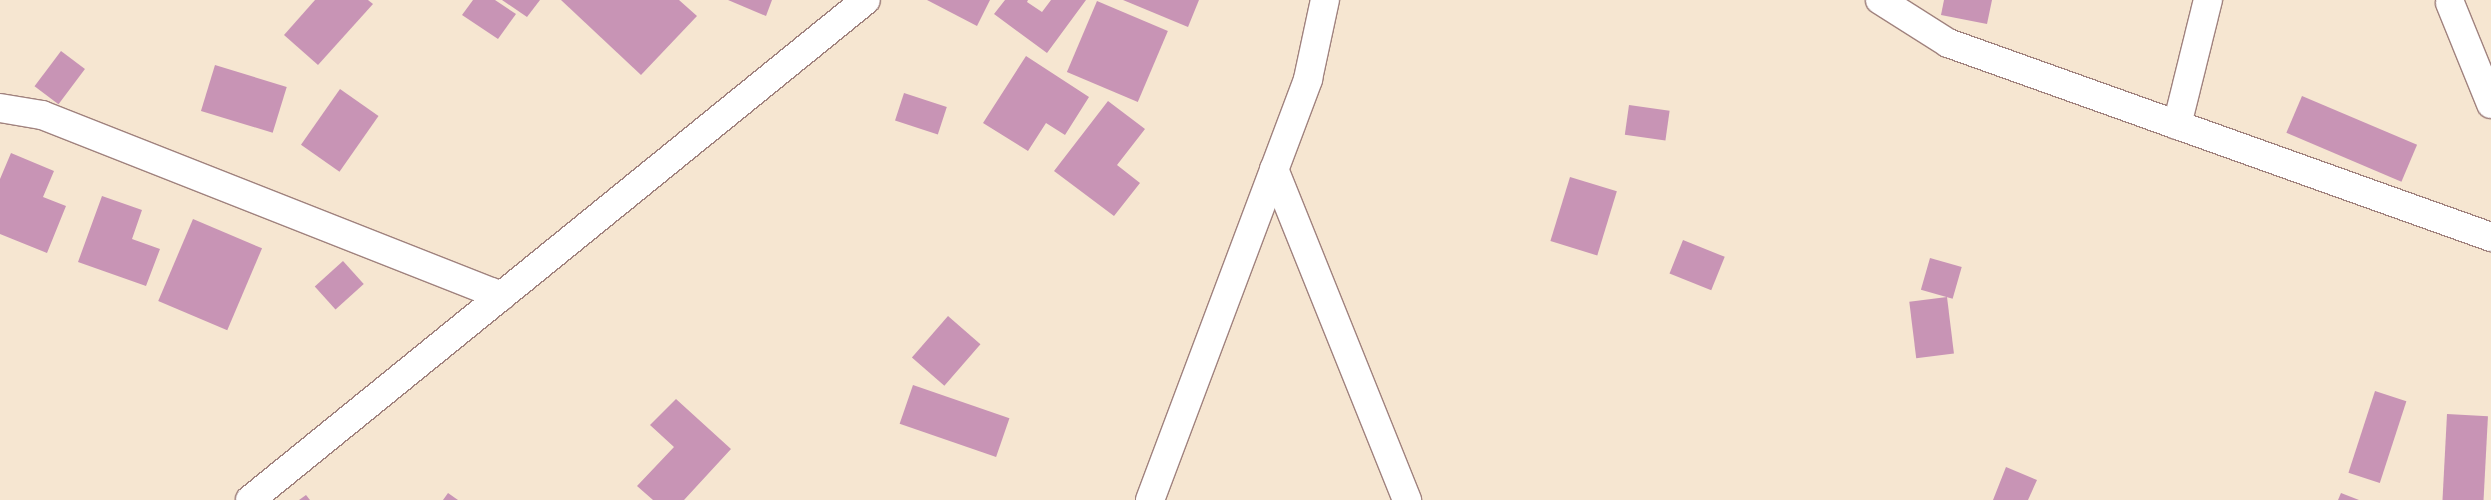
<!DOCTYPE html>
<style>
body{margin:0}
#map{position:relative;width:2491px;height:500px;overflow:hidden;background:#f6e6d1;font-family:Delius,sans-serif}
div>[style]{position:absolute}
[style*='--x']{left:calc(var(--x)*1px);top:calc(var(--y)*1px);width:calc(var(--w)*1px);rotate:calc(var(--a)*1deg)}
.building>*{inset:0;background:#c894b5;transform-origin:0 0}
.roads{filter:drop-shadow(1px 0 #a0827e) drop-shadow(-1px 0 #a0827e) drop-shadow(0 1px #a0827e) drop-shadow(0 -1px #a0827e)}
.minor>*{height:28px;margin:-14px;padding:0 14px;transform-origin:14px;border-radius:14px;background:#fff}
span{translate:-50% -50%;white-space:nowrap;text-align:center;line-height:1.15;-webkit-text-stroke:4px #fff;paint-order:stroke}
</style>
<div id="map">
<div class="building">
<div style="clip-path:polygon(315px 0,368px 0,373px 4px,318px 65px,284px 35px)"></div>
<div style="clip-path:polygon(473px 0,495px 0,516px 14px,498px 39px,462px 15px)"></div>
<div style="clip-path:polygon(502px 0,540px 0,527px 17px)"></div>
<div style="clip-path:polygon(561px 0,679px 0,697px 16px,641px 75px)"></div>
<div style="clip-path:polygon(728px 0,772px 0,766px 16px)"></div>
<div style="clip-path:polygon(927px 0,990px 0,977px 26px)"></div>
<div style="clip-path:polygon(1005px 0,1028px 0,1027px 2px,1042px 12px,1051px 0,1086px 0,1047px 53px,994px 14px)"></div>
<div style="clip-path:polygon(1123px 0,1199px 0,1188px 27px)"></div>
<div style="clip-path:polygon(1944px 0,1992px 0,1987px 24px,1941px 15px)"></div>
<div style="left:1097px;top:1px;width:77px;height:77px;rotate:23deg"></div>
<div style="left:61px;top:51px;width:30px;height:44px;rotate:37deg"></div>
<div style="clip-path:polygon(1026px 56px,1089px 97px,1065px 135px,1046px 123px,1028px 151px,983px 123px)"></div>
<div style="left:215px;top:65px;width:75px;height:48px;rotate:17deg"></div>
<div style="left:340px;top:89px;width:47px;height:68px;rotate:35deg"></div>
<div style="left:904px;top:93px;width:45px;height:29px;rotate:18deg"></div>
<div style="left:2302px;top:96px;width:125px;height:40px;rotate:23deg"></div>
<div style="clip-path:polygon(1108px 101px,1145px 129px,1117px 165px,1140px 183px,1114px 216px,1054px 171px)"></div>
<div style="left:1629px;top:105px;width:41px;height:30px;rotate:8deg"></div>
<div style="clip-path:polygon(11px 153px,54px 171px,43px 197px,66px 206px,47px 253px,0 234px,0 179px)"></div>
<div style="left:1570px;top:177px;width:49px;height:67px;rotate:17deg"></div>
<div style="clip-path:polygon(102px 196px,142px 210px,132px 239px,160px 249px,146px 286px,78px 262px)"></div>
<div style="left:193px;top:219px;width:75px;height:89px;rotate:23deg"></div>
<div style="left:1683px;top:240px;width:45px;height:36px;rotate:22deg"></div>
<div style="left:1930px;top:258px;width:33px;height:33px;rotate:16deg"></div>
<div style="left:343px;top:261px;width:31px;height:38px;rotate:48deg"></div>
<div style="left:1947px;top:297px;width:57px;height:38px;rotate:83deg"></div>
<div style="left:948px;top:316px;width:43px;height:55px;rotate:41deg"></div>
<div style="left:913px;top:385px;width:102px;height:41px;rotate:19deg"></div>
<div style="left:2375px;top:391px;width:33px;height:86px;rotate:18deg"></div>
<div style="clip-path:polygon(676px 399px,731px 449px,684px 500px,653px 500px,637px 486px,674px 447px,650px 425px)"></div>
<div style="left:2447px;top:414px;width:41px;height:86px;rotate:3deg"></div>
<div style="clip-path:polygon(2006px 467px,2037px 480px,2028px 500px,1993px 500px)"></div>
<div style="clip-path:polygon(448px 493px,458px 500px,443px 500px)"></div>
<div style="clip-path:polygon(2341px 493px,2359px 500px,2338px 500px)"></div>
<div style="clip-path:polygon(306px 495px,310px 500px,299px 500px)"></div>
</div>
<div class="roads">
<div class="minor">
<div style="--x:1880;--y:0;--w:80;--a:32.3"></div>
<div style="--x:1948;--y:43;--w:577;--a:19.66"></div>
<div style="--x:2450;--y:3;--w:109;--a:67.9"></div>
<div style="--x:0;--y:108;--w:43;--a:9.5"></div>
<div style="--x:42;--y:115;--w:494;--a:21.5"></div>
<div style="--x:2177;--y:125;--w:129;--a:-76.1"></div>
<div style="--x:1274;--y:169;--w:357;--a:68.1"></div>
<div style="--x:250;--y:500;--w:793;--a:-39.07"></div>
<div style="--x:1150;--y:500;--w:450;--a:-69.4"></div>
<div style="--x:1308;--y:79;--w:81;--a:-77.9"></div>
</div>
</div>
</div>
